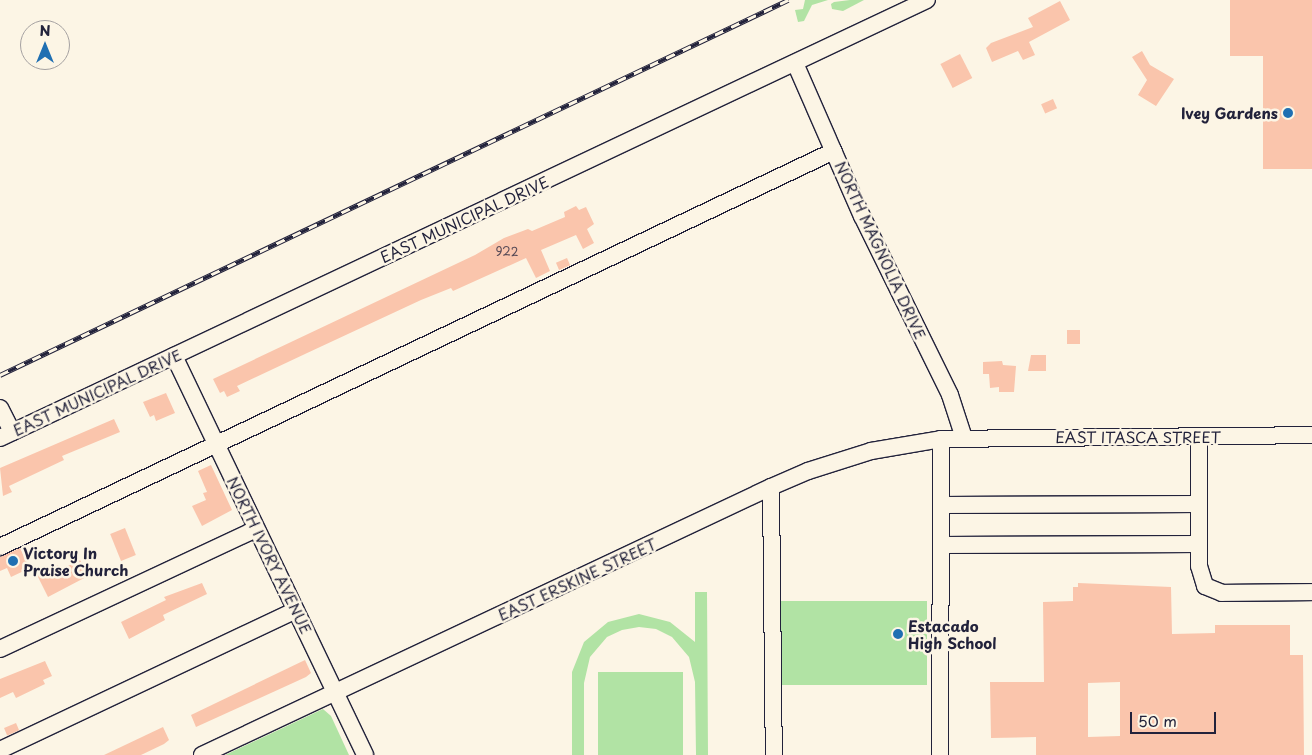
<!DOCTYPE html>
<style>
body{margin:0}
#map{position:relative;width:1312px;height:755px;overflow:hidden;background:#fcf5e5;font-family:"Playpen Sans",sans-serif}
div>[style]{position:absolute}
[style*='--x']{left:calc(var(--x)*1px);top:calc(var(--y)*1px);width:calc(var(--w)*1px);rotate:calc(var(--a)*1deg)}
.green>*{inset:0;background:#b1e3a4;transform-origin:0 0}
.building>*{inset:0;background:#fac5ac;transform-origin:0 0}
.roads{filter:drop-shadow(1px 0 #22223b) drop-shadow(-1px 0 #22223b) drop-shadow(0 1px #22223b) drop-shadow(0 -1px #22223b)}
.minor>*{height:16px;margin:-8px;padding:0 8px;transform-origin:8px;border-radius:8px;background:#fcf5e5}
.rail>*{height:5px;margin-top:-2.5px;transform-origin:0;background:repeating-linear-gradient(90deg,#fcf5e5 0 9px,#22223b 0 18px);box-sizing:border-box;border-block:1px solid #22223b}
.dots>*{width:14px;height:14px;translate:-50% -50%;box-sizing:border-box;border:2px solid #fcf5e5;border-radius:50%}
span{translate:-50% -50%;white-space:nowrap;text-align:center;line-height:1.15;-webkit-text-stroke:5px #fcf5e5;paint-order:stroke}
.number-label{font-size:12px;color:#584b57}
.number-label span{-webkit-text-stroke-width:0}
.poi-label{font-size:15px;color:#22223b;font-weight:700}
.right{translate:-100% -50%;text-align:right}
.left{translate:0 -50%;text-align:left}
.street-label{font-size:15px;color:#22223b}
.north{position:absolute;left:20px;top:20px;width:50px;height:50px;box-sizing:border-box;background:#fcf5e5;border:1px solid #a5a1a1;border-radius:50%;rotate:0deg;font-size:14px;font-weight:700;line-height:20px;text-align:center;color:#22223b}
.north::after{content:'';display:block;margin:auto;width:18px;height:22px;background:#1f6fb2;clip-path:polygon(50% 0,100% 100%,50% 72%,0 100%)}
.scale{position:absolute;left:1130px;top:712px;width:86px;height:22px;box-sizing:border-box;border:2px solid #22223b;border-top:0;padding-left:6px;font-size:15px;line-height:18px;white-space:nowrap;color:#22223b;-webkit-text-stroke:4px #fcf5e5;paint-order:stroke}
</style>
<div id="map">
<div class="green">
<div style="clip-path:polygon(805px 0,828px 0,812px 5px,804px 21px,798px 22px,795px 10px,803px 9px)"></div>
<div style="clip-path:polygon(850px 0,864px 0,843px 11px,832px 9px,831px 4px,834px 2px)"></div>
<div style="clip-path:polygon(695px 592px,707px 592px,708px 755px,696px 755px,695px 682px,689px 657px,672px 637px,656px 629px,639px 627px,622px 630px,607px 637px,590px 657px,584px 683px,584px 755px,572px 755px,572px 672px,584px 642px,608px 622px,639px 614px,670px 622px,695px 642px)"></div>
<div style="left:779px;top:601px;width:148px;height:84px"></div>
<div style="left:598px;top:672px;width:85px;height:83px"></div>
<div style="clip-path:polygon(323px 709px,331px 716px,349px 755px,225px 755px)"></div>
</div>
<div class="building">
<div style="clip-path:polygon(1230px 0,1312px 0,1312px 169px,1263px 169px,1263px 56px,1230px 56px)"></div>
<div style="clip-path:polygon(1060px 1px,1070px 20px,1029px 42px,1035px 55px,1023px 60px,1018px 51px,992px 62px,986px 48px,991px 43px,1033px 27px,1028px 18px)"></div>
<div style="clip-path:polygon(1142px 51px,1150px 65px,1174px 79px,1156px 106px,1138px 95px,1147px 80px,1132px 57px)"></div>
<div style="left:960px;top:54px;width:27px;height:22px;rotate:63deg"></div>
<div style="left:1053px;top:99px;width:10px;height:13px;rotate:66deg"></div>
<div style="clip-path:polygon(576px 206px,579px 210px,586px 207px,594px 224px,587px 229px,594px 243px,583px 249px,576px 235px,541px 250px,550px 271px,536px 278px,526px 258px,453px 291px,451px 288px,421px 300px,305px 354px,237px 386px,240px 391px,227px 397px,224px 391px,220px 393px,213px 379px,475px 255px,504px 238px,528px 229px,532px 231px,565px 217px,564px 212px)"></div>
<div style="left:567px;top:258px;width:8px;height:12px;rotate:67deg"></div>
<div style="left:1067px;top:330px;width:13px;height:14px"></div>
<div style="clip-path:polygon(1031px 355px,1046px 355px,1046px 371px,1028px 371px)"></div>
<div style="clip-path:polygon(1002px 361px,1003px 365px,1016px 366px,1014px 392px,999px 392px,999px 387px,990px 388px,989px 374px,983px 374px,983px 362px)"></div>
<div style="clip-path:polygon(166px 393px,175px 413px,156px 421px,154px 415px,150px 417px,143px 402px)"></div>
<div style="clip-path:polygon(114px 419px,120px 432px,62px 456px,64px 460px,9px 486px,12px 492px,3px 496px,0 468px)"></div>
<div style="clip-path:polygon(211px 465px,232px 510px,202px 526px,192px 506px,206px 500px,203px 493px,207px 492px,198px 471px)"></div>
<div style="left:125px;top:528px;width:29px;height:16px;rotate:68deg"></div>
<div style="clip-path:polygon(20px 548px,30px 568px,11px 577px,7px 568px,0 571px,0 557px)"></div>
<div style="clip-path:polygon(80px 560px,88px 576px,48px 597px,37px 575px,58px 565px,60px 570px)"></div>
<div style="clip-path:polygon(202px 583px,207px 594px,163px 615px,165px 620px,129px 639px,121px 622px,166px 600px,164px 597px)"></div>
<div style="clip-path:polygon(evenodd,1078px 583px,1171px 587px,1172px 634px,1215px 633px,1215px 625px,1290px 625px,1290px 655px,1303px 655px,1304px 755px,1036px 755px,1036px 737px,991px 738px,990px 682px,1044px 682px,1043px 602px,1073px 601px,1073px 587px,1078px 587px,1078px 583px,1120px 682px,1120px 736px,1088px 737px,1088px 683px,1120px 682px)"></div>
<div style="clip-path:polygon(305px 660px,311px 673px,306px 677px,196px 727px,191px 715px)"></div>
<div style="clip-path:polygon(45px 661px,52px 676px,43px 680px,45px 684px,16px 698px,13px 692px,0 698px,0 679px)"></div>
<div style="left:16px;top:723px;width:8px;height:13px;rotate:67deg"></div>
<div style="clip-path:polygon(163px 727px,169px 740px,164px 744px,141px 755px,104px 755px)"></div>
</div>
<div class="roads">
<div class="minor">
<div style="--x:795;--y:63;--w:167;--a:66.4"></div>
<div style="--x:862;--y:216;--w:199;--a:63.8"></div>
<div style="--x:950;--y:395;--w:45;--a:72"></div>
<div style="--x:174;--y:356;--w:442;--a:64.4"></div>
<div style="--x:0;--y:408;--w:27;--a:63"></div>
<div style="--x:1199;--y:436;--w:130;--a:90"></div>
<div style="--x:1199;--y:566;--w:21;--a:73"></div>
<div style="--x:1205;--y:586;--w:18;--a:22"></div>
<div style="--x:1222;--y:593;--w:90;--a:-0.6"></div>
<div style="--x:0;--y:438;--w:1025;--a:-25.29"></div>
<div style="--x:771;--y:487;--w:268;--a:89.4"></div>
<div style="--x:941;--y:505;--w:258;--a:-0.2"></div>
<div style="--x:941;--y:545;--w:258;--a:-0.2"></div>
<div style="--x:0;--y:547;--w:923;--a:-25.4"></div>
<div style="--x:0;--y:649;--w:283;--a:-25.1"></div>
<div style="--x:0;--y:750;--w:327;--a:-25.3"></div>
<div style="--x:202;--y:755;--w:629;--a:-25.22"></div>
<div style="--x:771;--y:487;--w:40;--a:-23.4"></div>
<div style="--x:808;--y:471;--w:66;--a:-17.6"></div>
<div style="--x:871;--y:451;--w:71;--a:-9.7"></div>
<div style="--x:941;--y:439;--w:371;--a:-0.6"></div>
<div style="--x:940;--y:755;--w:316;--a:-89.8"></div>
</div>
</div>
<div class="rail">
<div style="--x:0;--y:375;--w:873;--a:-25.45"></div>
</div>
<div class="dots">
<div style="left:1288px;top:113px;background:#1f6fb2"></div>
<div style="left:13px;top:561px;background:#1f6fb2"></div>
<div style="left:898px;top:634px;background:#1f6fb2"></div>
</div>
<div class="number-label">
<span style="left:507px;top:252px">922</span>
</div>
<div class="poi-label">
<span class="right" style="left:1278px;top:113px">Ivey Gardens</span>
<span class="left" style="left:23px;top:561px">Victory In<br>Praise Church</span>
<span class="left" style="left:908px;top:634px">Estacado<br>High School</span>
</div>
<div class="street-label">
<span style="left:464px;top:219px;rotate:-25deg">EAST MUNICIPAL DRIVE</span>
<span style="left:881px;top:250px;rotate:65deg">NORTH MAGNOLIA DRIVE</span>
<span style="left:97px;top:392px;rotate:-25deg">EAST MUNICIPAL DRIVE</span>
<span style="left:1138px;top:437px">EAST ITASCA STREET</span>
<span style="left:270px;top:555px;rotate:64deg">NORTH IVORY AVENUE</span>
<span style="left:577px;top:579px;rotate:-25deg">EAST ERSKINE STREET</span>
</div>
<div class="north">N</div>
<div class="scale">50 m</div>
</div>
